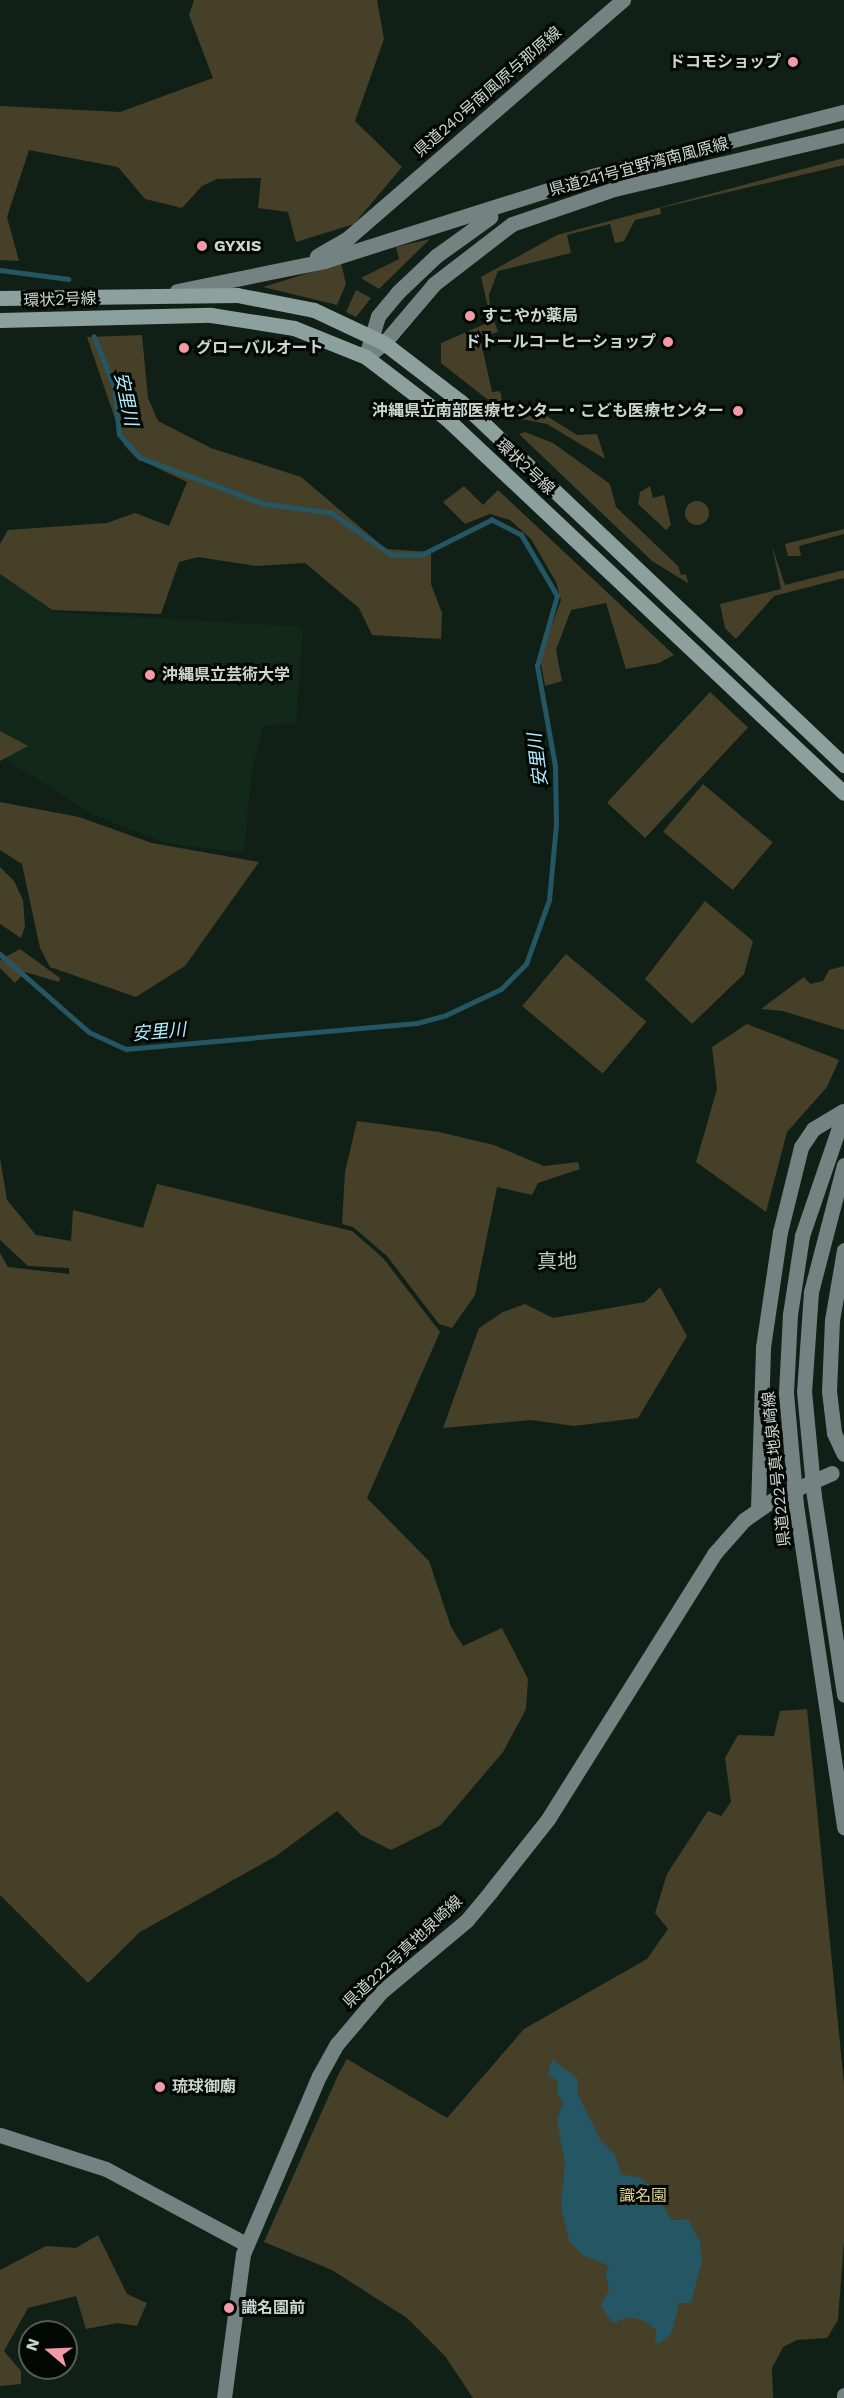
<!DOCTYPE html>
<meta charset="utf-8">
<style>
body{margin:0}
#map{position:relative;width:844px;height:2398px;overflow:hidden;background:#112017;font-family:"Work Sans","Noto Sans JP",sans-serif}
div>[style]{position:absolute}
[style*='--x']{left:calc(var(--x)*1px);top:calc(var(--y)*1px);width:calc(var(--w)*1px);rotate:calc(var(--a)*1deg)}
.built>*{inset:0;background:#12281b}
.green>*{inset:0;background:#454027;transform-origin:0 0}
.round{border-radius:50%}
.water>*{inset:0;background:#245663}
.stream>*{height:4.5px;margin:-2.25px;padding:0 2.25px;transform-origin:2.25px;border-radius:2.25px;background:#245663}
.secondary>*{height:15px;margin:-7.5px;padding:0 7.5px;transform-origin:7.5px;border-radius:7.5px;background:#748381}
.primary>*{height:15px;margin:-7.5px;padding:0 7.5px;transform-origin:7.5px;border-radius:7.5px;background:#8ca09d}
.secondary-bridge>*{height:15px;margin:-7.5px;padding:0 7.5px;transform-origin:7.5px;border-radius:7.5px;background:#748381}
.dots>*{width:16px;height:16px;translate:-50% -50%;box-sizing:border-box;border:3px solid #040805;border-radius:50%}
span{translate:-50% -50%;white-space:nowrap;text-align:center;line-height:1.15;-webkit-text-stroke:6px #040805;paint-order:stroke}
.poi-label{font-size:16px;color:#ccd6cf;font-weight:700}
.right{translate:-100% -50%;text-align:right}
.left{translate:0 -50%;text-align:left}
.street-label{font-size:16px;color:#ccd6cf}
.park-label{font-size:16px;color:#e0d390}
.water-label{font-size:18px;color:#acedff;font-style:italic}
.quarter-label{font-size:20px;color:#b9ccbf}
.north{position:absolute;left:18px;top:2320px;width:60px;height:60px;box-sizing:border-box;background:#040805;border:2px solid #545a56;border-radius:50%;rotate:289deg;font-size:16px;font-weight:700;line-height:24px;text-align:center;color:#ccd6cf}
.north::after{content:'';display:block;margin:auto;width:21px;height:27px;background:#f39aa7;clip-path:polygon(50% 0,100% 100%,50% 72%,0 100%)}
</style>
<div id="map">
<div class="built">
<div style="clip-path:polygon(0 574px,53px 612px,303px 627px,296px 723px,263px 726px,252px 769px,244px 853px,166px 843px,94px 815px,0 756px)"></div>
</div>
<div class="green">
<div style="clip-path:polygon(194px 0,377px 0,384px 39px,355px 121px,402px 167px,354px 224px,296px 242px,288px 212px,258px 208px,261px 178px,217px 179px,202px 186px,182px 208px,145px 199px,118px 167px,29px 150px,7px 217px,19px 261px,0 260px,0 106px,120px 112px,213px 78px,189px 15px)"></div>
<div style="clip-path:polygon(844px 158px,844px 165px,660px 208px,661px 214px,635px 220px,624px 241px,615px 243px,610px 224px,567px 235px,571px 253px,498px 271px,489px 295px,491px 320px,481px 277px,557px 235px)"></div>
<div style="clip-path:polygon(430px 239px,379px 289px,361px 278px,399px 259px,396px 247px)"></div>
<div style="clip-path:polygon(341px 263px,346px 284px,337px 305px,263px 287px)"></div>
<div style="clip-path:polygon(356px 290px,371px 298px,356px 317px,346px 312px)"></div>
<div style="clip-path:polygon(494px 320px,498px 332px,480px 337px,492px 392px,500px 391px,502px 400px,531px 415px,545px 415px,577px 435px,597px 434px,605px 459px,547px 424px,510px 417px,441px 363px,441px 343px)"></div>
<div style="clip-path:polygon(142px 335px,148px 398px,158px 421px,211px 448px,301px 477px,386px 549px,431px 552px,431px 584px,442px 613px,441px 639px,372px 635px,359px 608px,305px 563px,256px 566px,198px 557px,179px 562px,161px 614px,52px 610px,0 574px,0 544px,8px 530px,107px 523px,135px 513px,169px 526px,187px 482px,136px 458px,124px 445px,87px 337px)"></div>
<div style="clip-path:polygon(525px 432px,553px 443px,610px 484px,616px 507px,678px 566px,681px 575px,686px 574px,688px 583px,652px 561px,519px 434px)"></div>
<div style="clip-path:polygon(464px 486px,483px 505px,498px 490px,674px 655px,659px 663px,626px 669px,606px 603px,571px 610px,556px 650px,562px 681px,545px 686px,540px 658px,561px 600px,556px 582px,531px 539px,510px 520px,490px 514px,465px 524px,443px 502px)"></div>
<div style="clip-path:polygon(650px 486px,653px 498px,664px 495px,671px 525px,666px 530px,638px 504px,640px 492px)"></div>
<div class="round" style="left:685px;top:501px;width:24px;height:24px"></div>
<div style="clip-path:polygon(844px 529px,844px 534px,799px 546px,801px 556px,788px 556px,785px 544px)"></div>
<div style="clip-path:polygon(772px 546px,785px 585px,844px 570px,844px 578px,774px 596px,736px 639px,725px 628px,720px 604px,781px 589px)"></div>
<div style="left:710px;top:692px;width:52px;height:151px;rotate:43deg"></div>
<div style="clip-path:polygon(0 731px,28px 746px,0 761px)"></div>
<div style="left:703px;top:784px;width:91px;height:62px;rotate:40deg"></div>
<div style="clip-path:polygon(0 802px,79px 817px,152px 843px,259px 862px,185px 966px,136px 997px,50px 967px,40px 948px,22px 864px,0 850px)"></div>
<div style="clip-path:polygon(0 867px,14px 881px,23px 900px,25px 927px,21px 938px,0 924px)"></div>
<div style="clip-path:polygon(705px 901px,753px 941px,744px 974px,692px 1024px,645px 979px)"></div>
<div style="clip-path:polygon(20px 949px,60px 978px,59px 982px,25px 972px,15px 983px,0 968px,0 960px)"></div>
<div style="left:566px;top:954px;width:105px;height:68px;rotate:40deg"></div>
<div style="clip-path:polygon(844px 966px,844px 1030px,783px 1011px,761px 1009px,804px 977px,810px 984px,823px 981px,829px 970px)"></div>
<div style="clip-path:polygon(747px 1024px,839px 1060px,827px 1087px,787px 1132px,766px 1212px,696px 1162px,717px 1089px,712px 1047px)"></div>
<div style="clip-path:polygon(357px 1121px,439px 1132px,494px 1145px,544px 1166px,578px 1162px,580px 1169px,538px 1183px,532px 1195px,497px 1187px,475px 1295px,452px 1328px,439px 1324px,387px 1256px,353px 1227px,342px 1224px,345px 1172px)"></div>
<div style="clip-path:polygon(0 1158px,7px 1200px,36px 1235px,71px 1241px,73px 1210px,143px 1228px,157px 1184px,352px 1231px,383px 1258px,440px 1332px,367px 1498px,429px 1561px,451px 1627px,463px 1646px,502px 1628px,528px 1679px,526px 1709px,503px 1752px,441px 1825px,391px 1850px,361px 1835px,337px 1811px,276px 1856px,140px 1932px,88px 1983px,0 1895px,0 1253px,8px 1267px,69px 1274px,69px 1268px,28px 1266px,0 1240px)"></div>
<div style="clip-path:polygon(660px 1287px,687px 1336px,638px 1418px,574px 1426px,531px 1420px,443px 1428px,479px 1328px,503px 1312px,525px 1304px,553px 1318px,645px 1302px)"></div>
<div style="clip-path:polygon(807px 1709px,844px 2084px,844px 2241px,838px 2320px,827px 2338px,797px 2340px,783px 2347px,772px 2368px,773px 2398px,473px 2398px,445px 2356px,407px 2318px,332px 2270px,264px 2242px,339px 2073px,347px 2059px,447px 2118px,524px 2029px,647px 1959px,668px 1929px,655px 1913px,667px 1874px,708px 1811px,721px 1816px,731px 1802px,725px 1758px,738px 1735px,774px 1736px,780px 1711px)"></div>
<div style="clip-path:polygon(98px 2235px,127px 2294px,147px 2303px,137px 2326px,117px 2323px,86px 2329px,76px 2296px,28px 2308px,4px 2351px,21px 2371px,21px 2384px,0 2386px,0 2270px,46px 2246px,76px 2248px)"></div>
</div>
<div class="water">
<div style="clip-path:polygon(552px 2059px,578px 2079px,577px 2092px,601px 2141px,615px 2154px,621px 2174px,640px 2178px,650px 2186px,672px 2220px,688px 2219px,700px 2242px,702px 2262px,691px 2303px,679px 2303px,672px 2333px,659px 2344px,655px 2342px,656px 2330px,645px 2321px,629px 2317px,613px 2323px,608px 2317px,601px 2305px,609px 2290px,606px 2273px,609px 2266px,583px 2255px,569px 2241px,561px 2206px,565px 2164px,557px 2121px,563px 2103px,557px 2093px,558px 2081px,548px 2075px)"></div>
</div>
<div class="stream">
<div style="--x:0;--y:270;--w:69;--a:7.5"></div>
<div style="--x:0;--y:954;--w:118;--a:41.2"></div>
<div style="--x:89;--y:1032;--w:41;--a:24.7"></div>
<div style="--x:126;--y:1049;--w:292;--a:-5.1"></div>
<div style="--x:417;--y:1023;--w:30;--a:-15"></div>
<div style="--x:446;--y:1015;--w:61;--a:-25.3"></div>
<div style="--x:501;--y:989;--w:35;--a:-45"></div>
<div style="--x:526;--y:964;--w:68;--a:-70.2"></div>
<div style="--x:549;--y:900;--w:76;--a:-84.7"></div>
<div style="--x:556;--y:824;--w:58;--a:-91"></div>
<div style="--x:555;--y:766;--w:102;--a:-100.2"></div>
<div style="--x:537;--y:666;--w:73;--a:-74.1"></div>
<div style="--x:557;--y:596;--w:71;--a:-120.5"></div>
<div style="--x:521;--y:535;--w:33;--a:-153"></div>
<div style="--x:492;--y:520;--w:78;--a:153.4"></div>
<div style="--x:422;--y:555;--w:31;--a:180"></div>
<div style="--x:391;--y:555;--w:73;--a:-145"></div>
<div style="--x:331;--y:513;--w:69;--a:-172.5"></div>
<div style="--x:263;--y:504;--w:131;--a:-159.5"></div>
<div style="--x:140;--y:458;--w:31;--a:-132"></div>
<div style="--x:119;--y:435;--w:48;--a:-95.9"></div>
<div style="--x:114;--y:387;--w:54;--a:-111.8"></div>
</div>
<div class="secondary">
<div style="--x:317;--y:256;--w:36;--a:-30"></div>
<div style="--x:348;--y:238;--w:364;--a:-40.9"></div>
<div style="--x:177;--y:291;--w:150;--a:-11.5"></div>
<div style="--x:324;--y:261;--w:281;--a:-17.6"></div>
<div style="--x:592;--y:176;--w:260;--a:-14.3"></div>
<div style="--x:368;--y:349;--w:34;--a:-73"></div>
<div style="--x:378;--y:316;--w:30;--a:-50"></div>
<div style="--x:397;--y:293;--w:54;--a:-43.5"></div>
<div style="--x:436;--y:256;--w:67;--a:-35.8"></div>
<div style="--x:366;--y:357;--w:23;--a:-38"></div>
<div style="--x:384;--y:343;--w:77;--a:-49.7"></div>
<div style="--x:434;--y:284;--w:98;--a:-37.6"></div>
<div style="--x:512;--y:224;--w:108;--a:-18.9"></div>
<div style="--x:614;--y:189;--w:236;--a:-13.2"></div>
<div style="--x:844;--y:1113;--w:130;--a:108.9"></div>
<div style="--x:802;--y:1236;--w:79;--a:98.7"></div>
<div style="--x:790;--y:1314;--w:79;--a:92.9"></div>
<div style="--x:786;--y:1393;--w:112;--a:84.9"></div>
<div style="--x:796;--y:1505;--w:326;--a:81.5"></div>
<div style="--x:844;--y:1165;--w:131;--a:104.6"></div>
<div style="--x:811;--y:1292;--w:99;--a:94"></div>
<div style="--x:804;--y:1391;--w:105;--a:84.6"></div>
<div style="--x:814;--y:1496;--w:201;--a:81.4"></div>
<div style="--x:844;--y:1250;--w:71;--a:99.7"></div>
<div style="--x:832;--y:1320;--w:71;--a:92.4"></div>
<div style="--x:829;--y:1391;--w:42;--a:83.2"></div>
<div style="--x:834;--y:1433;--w:23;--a:65"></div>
<div style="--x:758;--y:1508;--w:161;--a:-88.2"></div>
<div style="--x:763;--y:1347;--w:116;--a:-81.6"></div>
<div style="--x:780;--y:1232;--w:88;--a:-76.1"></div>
<div style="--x:801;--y:1147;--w:22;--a:-56"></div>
<div style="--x:813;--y:1129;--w:35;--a:-31"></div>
<div style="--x:0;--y:2135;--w:111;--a:17.8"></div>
<div style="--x:106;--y:2169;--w:159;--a:28.2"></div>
<div style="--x:224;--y:2398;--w:145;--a:-82.5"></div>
<div style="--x:243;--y:2254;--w:194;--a:-66.9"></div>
<div style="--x:319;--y:2076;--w:37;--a:-61"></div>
<div style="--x:337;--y:2044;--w:68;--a:-49.8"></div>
<div style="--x:381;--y:1992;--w:112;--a:-39.9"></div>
<div style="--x:467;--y:1920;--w:38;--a:-50"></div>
<div style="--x:491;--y:1891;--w:92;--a:-51.6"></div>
<div style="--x:548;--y:1819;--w:313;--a:-57.9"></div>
<div style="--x:714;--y:1554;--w:45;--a:-48.6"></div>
<div style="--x:744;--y:1520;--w:39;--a:-35"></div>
<div style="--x:844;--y:2398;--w:3;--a:-90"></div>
</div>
<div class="primary">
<div style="--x:0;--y:298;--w:237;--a:-0.7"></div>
<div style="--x:237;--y:295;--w:78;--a:11"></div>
<div style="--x:314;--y:310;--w:77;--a:25.2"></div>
<div style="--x:384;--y:343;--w:97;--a:37.5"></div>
<div style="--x:461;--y:402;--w:528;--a:43.46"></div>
<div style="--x:0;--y:320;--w:211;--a:-1.4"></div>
<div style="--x:211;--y:315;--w:84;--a:8.9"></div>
<div style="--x:294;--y:328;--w:78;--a:21.9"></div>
<div style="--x:366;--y:357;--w:102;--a:37.4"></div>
<div style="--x:447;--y:419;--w:545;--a:43.29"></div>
</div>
<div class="secondary-bridge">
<div style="--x:776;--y:1498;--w:61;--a:-24.1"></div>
</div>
<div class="dots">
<div style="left:793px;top:62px;background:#f39aa7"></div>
<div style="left:202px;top:246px;background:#f39aa7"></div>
<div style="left:470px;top:316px;background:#f39aa7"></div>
<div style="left:668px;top:342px;background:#f39aa7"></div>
<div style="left:184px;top:348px;background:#f39aa7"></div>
<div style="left:738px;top:411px;background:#f39aa7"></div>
<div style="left:150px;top:675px;background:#f39aa7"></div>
<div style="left:160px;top:2087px;background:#f39aa7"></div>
<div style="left:229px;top:2308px;background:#f39aa7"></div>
</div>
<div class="poi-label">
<span class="right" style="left:781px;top:62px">ドコモショップ</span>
<span class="left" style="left:214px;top:246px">GYXIS</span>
<span class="left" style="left:482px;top:316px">すこやか薬局</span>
<span class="right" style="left:656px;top:342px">ドトールコーヒーショップ</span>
<span class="left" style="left:196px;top:348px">グローバルオート</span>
<span class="right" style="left:724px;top:411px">沖縄県立南部医療センター・こども医療センター</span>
<span class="left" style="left:162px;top:675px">沖縄県立芸術大学</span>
<span class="left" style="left:172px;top:2087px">琉球御廟</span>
<span class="left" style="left:241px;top:2308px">識名園前</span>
</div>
<div class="street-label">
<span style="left:488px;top:92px;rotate:-41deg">県道240号南風原与那原線</span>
<span style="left:639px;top:167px;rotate:-15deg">県道241号宜野湾南風原線</span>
<span style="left:60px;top:300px;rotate:-2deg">環状2号線</span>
<span style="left:525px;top:467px;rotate:43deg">環状2号線</span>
<span style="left:777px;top:1469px;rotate:-96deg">県道222号真地泉崎線</span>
<span style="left:403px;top:1952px;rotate:-43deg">県道222号真地泉崎線</span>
</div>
<div class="park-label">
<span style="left:643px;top:2196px">識名園</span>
</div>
<div class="water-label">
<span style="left:126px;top:399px;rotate:78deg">安里川</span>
<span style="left:538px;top:760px;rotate:-97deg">安里川</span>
<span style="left:159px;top:1032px;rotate:-5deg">安里川</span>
</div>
<div class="quarter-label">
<span style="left:557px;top:1261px">真地</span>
</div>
<div class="north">N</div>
</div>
